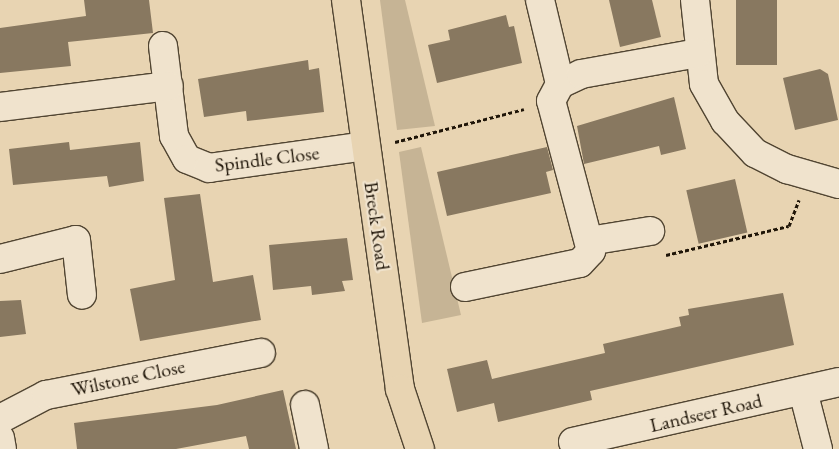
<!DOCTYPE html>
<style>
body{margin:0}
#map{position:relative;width:839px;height:449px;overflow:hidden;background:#e8d4b2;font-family:"EB Garamond",serif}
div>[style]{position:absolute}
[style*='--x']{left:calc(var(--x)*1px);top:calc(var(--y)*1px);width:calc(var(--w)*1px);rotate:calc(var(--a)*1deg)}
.green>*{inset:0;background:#c6b495}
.building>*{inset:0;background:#887860;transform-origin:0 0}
.path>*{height:3px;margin-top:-1.5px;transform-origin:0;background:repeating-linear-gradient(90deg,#1f1508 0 4px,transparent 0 6.5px)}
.roads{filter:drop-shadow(1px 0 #514532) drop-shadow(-1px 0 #514532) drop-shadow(0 1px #514532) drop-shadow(0 -1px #514532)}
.street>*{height:28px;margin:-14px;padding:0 14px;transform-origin:14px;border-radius:14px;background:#f0e3cd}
.primary>*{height:28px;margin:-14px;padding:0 14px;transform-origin:14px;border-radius:14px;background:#e8d4b2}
span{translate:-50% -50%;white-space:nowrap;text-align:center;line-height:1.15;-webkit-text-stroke:4.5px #f0e3cd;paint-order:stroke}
.street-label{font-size:20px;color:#1f1508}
</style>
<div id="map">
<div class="green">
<div style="clip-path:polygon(380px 0,405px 0,435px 126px,397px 130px)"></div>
<div style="clip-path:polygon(421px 147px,461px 315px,422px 323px,399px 152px)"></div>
</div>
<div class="building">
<div style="clip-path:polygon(84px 0,149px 0,153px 33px,68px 42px,71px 66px,0 73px,0 28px,86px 16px)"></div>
<div style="clip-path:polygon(609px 0,652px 0,661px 37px,620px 47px)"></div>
<div style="left:736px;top:0;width:41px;height:65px"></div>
<div style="clip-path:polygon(506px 15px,509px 27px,514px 26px,522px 63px,437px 83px,428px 45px,450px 40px,448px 30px)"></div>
<div style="clip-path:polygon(308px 60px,309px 70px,319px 68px,324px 112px,247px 121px,246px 111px,204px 117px,198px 79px)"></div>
<div style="clip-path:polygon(820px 69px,828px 74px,838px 120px,795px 130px,783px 78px)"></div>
<div style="clip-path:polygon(674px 97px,686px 149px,661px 155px,659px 146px,584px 164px,577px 126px)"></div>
<div style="clip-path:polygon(69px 142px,70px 150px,140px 142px,144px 181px,109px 187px,107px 176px,13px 185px,9px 149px)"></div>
<div style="clip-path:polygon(547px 147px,553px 170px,546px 172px,551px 193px,447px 216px,437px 172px)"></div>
<div style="left:735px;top:179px;width:55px;height:50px;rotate:77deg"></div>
<div style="clip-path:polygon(200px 194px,213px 282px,253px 275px,261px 320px,140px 341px,130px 289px,175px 280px,164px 198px)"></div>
<div style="clip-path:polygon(347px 238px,353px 280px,342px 281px,345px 291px,312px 295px,311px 286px,273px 290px,269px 245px)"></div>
<div style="clip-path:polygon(783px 293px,794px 345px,590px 391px,592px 400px,498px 422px,494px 403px,457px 412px,447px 369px,487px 360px,492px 379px,605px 353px,603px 344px,681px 326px,679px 317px,689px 315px,688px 309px)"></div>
<div style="clip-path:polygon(21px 300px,26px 334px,0 337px,0 301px)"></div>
<div style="clip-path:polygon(283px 390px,296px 449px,249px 449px,246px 436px,176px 449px,77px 449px,74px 423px,217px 405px)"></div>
</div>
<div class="path">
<div style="--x:395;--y:142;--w:133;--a:-14.3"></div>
<div style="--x:666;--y:255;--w:126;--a:-13.3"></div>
<div style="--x:789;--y:226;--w:28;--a:-69"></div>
</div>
<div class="roads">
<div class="street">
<div style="--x:540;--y:0;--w:86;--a:76.6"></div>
<div style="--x:695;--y:0;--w:84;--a:83.9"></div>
<div style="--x:704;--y:84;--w:43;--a:60.4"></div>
<div style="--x:725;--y:121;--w:44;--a:46.8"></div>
<div style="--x:755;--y:153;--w:36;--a:27"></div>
<div style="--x:787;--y:169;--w:54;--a:16.1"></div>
<div style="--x:163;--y:46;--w:91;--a:83"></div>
<div style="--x:174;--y:136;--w:26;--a:61"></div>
<div style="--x:187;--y:159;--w:24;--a:22"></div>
<div style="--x:209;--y:168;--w:158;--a:-8"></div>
<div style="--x:0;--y:107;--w:170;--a:-7.1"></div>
<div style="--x:589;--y:241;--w:62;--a:-9.3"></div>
<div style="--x:0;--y:259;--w:78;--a:-14"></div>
<div style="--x:76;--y:240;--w:55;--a:83.8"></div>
<div style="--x:465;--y:287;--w:117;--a:-11.8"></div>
<div style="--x:580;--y:263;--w:16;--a:-47"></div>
<div style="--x:591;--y:251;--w:155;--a:-104.9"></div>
<div style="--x:551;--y:101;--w:19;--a:-62"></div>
<div style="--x:560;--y:84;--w:23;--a:-25"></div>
<div style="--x:581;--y:74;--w:119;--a:-10.2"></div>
<div style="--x:803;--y:391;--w:60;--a:75.5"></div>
<div style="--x:305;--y:405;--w:45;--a:78.4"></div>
<div style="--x:0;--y:419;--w:52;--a:-27.6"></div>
<div style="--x:46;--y:395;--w:219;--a:-11.1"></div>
<div style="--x:0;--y:438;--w:11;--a:80"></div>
<div style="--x:573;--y:442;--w:273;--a:-12.7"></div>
</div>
<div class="primary">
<div style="--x:346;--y:0;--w:393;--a:82.1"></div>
<div style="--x:400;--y:389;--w:63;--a:71.6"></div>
</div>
</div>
<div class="street-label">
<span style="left:267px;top:159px;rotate:-7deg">Spindle Close</span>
<span style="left:377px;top:226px;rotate:82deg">Breck Road</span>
<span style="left:128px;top:378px;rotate:-12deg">Wilstone Close</span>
<span style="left:706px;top:413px;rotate:-13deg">Landseer Road</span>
</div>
</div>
